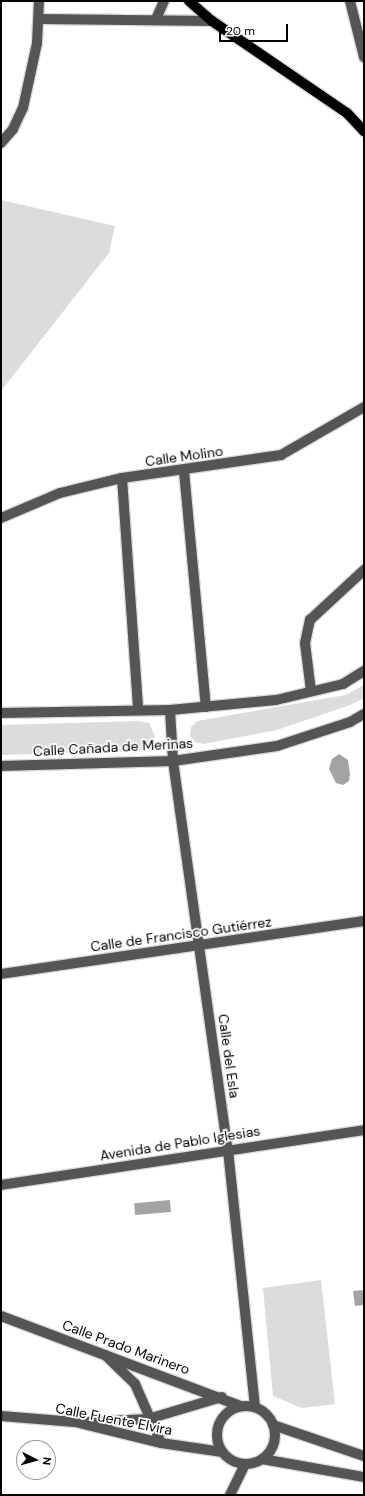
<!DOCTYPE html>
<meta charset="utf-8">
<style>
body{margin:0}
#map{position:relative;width:365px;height:1496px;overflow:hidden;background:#fff;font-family:"DM Sans",sans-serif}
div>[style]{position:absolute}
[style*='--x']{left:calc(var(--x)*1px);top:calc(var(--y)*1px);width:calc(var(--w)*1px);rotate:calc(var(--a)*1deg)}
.green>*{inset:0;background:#dcdcdc}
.water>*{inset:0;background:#a3a3a3;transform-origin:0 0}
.roads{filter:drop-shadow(1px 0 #dbdbdb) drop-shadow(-1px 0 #dbdbdb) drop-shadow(0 1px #dbdbdb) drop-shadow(0 -1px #dbdbdb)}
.minor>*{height:10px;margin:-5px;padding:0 5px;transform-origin:5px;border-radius:5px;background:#555}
.minor>.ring{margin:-5px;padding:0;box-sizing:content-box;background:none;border:10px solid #555;border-radius:50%}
.major>*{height:10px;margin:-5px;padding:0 5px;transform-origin:5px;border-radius:5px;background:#000}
span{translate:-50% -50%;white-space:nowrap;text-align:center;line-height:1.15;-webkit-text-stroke:3.5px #fff;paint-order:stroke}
.street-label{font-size:14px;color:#000}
.frame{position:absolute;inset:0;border:2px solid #000;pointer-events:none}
.north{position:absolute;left:16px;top:1440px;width:40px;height:40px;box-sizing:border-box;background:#fff;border:1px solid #999;border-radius:50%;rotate:96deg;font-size:11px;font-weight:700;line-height:16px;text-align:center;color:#000}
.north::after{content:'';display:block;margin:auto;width:14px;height:18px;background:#000;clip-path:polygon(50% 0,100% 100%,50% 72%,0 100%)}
.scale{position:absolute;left:219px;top:24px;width:69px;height:18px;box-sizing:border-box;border:2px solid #000;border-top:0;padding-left:5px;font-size:12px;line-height:14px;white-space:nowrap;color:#000;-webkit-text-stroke:3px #fff;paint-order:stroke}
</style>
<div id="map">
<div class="green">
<div style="clip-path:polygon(1px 200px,115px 226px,109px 253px,1px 391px)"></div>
<div style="clip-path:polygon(364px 685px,364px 698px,350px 705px,277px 730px,203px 744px,195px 742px,190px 735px,191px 727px,197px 721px,346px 695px)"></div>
<div style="clip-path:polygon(139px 721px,149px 723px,155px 736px,153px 745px,145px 751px,1px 755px,1px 725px)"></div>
<div style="clip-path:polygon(321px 1280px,335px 1404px,302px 1408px,273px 1396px,263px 1288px)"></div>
</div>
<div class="water">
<div style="clip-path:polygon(339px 754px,348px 760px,350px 774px,349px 781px,343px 785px,336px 783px,329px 769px,332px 759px)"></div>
<div style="left:170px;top:1200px;width:12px;height:36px;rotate:85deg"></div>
<div style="clip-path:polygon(364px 1290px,364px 1305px,355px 1306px,353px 1291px)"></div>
</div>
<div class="roads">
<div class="minor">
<div style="--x:350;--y:1;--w:58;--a:76"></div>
<div style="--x:40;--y:19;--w:172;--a:0.7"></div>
<div style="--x:156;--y:19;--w:20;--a:-66"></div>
<div style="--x:1;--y:143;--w:18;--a:-49"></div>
<div style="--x:13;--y:129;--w:23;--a:-65"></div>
<div style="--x:23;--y:108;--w:66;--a:-77.8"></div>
<div style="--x:37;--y:43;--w:42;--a:-87.3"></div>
<div style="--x:184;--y:471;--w:237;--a:84.7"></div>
<div style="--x:122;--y:478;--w:232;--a:86"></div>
<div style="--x:1;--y:518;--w:64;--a:-23"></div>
<div style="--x:60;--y:493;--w:64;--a:-13.6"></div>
<div style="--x:122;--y:478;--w:161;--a:-8.2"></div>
<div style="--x:281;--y:455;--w:96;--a:-30"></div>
<div style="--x:311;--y:691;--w:48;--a:-97.1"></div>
<div style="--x:305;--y:643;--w:24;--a:-78"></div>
<div style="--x:310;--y:620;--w:74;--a:-42.8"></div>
<div style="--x:170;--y:710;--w:51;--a:86.6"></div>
<div style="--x:173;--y:761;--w:393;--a:82"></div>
<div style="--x:228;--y:1150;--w:258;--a:84"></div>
<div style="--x:1;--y:713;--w:169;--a:-1"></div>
<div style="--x:170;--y:710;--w:106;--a:-5.4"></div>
<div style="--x:276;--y:700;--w:69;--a:-13.4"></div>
<div style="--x:343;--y:684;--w:25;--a:-32"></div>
<div style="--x:1;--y:766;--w:172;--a:-1.7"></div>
<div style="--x:173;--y:761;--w:105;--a:-8.2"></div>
<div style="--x:277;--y:746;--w:77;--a:-18.2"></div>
<div style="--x:350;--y:722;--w:16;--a:-30"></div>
<div style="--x:1;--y:974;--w:367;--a:-8.3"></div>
<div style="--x:1;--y:1185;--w:367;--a:-8.6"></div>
<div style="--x:1;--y:1316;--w:255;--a:20.6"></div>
<div style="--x:105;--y:1355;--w:42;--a:44"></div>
<div style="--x:135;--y:1384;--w:64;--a:66.2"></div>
<div class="ring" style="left:217px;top:1406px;width:48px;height:48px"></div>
<div style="--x:1;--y:1416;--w:74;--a:4.6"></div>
<div style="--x:75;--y:1422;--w:89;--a:13.7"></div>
<div style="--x:161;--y:1443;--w:62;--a:8.4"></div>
<div style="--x:87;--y:1422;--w:61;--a:-2.8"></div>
<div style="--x:148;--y:1419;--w:77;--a:-16.6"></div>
<div style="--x:273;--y:1425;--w:96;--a:18.8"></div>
<div style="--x:262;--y:1459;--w:104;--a:10"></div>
<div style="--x:230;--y:1495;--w:34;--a:-64"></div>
</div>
<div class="major">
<div style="--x:189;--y:1;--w:30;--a:41"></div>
<div style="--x:212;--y:21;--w:163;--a:34.3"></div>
<div style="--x:347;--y:113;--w:25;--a:47"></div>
</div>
</div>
<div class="street-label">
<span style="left:184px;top:456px;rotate:-8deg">Calle Molino</span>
<span style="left:113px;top:747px;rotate:-3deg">Calle Cañada de Merinas</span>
<span style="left:181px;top:934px;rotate:-8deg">Calle de Francisco Gutiérrez</span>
<span style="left:229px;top:1056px;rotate:82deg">Calle del Esla</span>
<span style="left:180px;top:1143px;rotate:-9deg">Avenida de Pablo Iglesias</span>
<span style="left:126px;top:1347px;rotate:20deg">Calle Prado Marinero</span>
<span style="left:114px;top:1419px;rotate:11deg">Calle Fuente Elvira</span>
</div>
<div class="frame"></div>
<div class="north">N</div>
<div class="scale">20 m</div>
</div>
